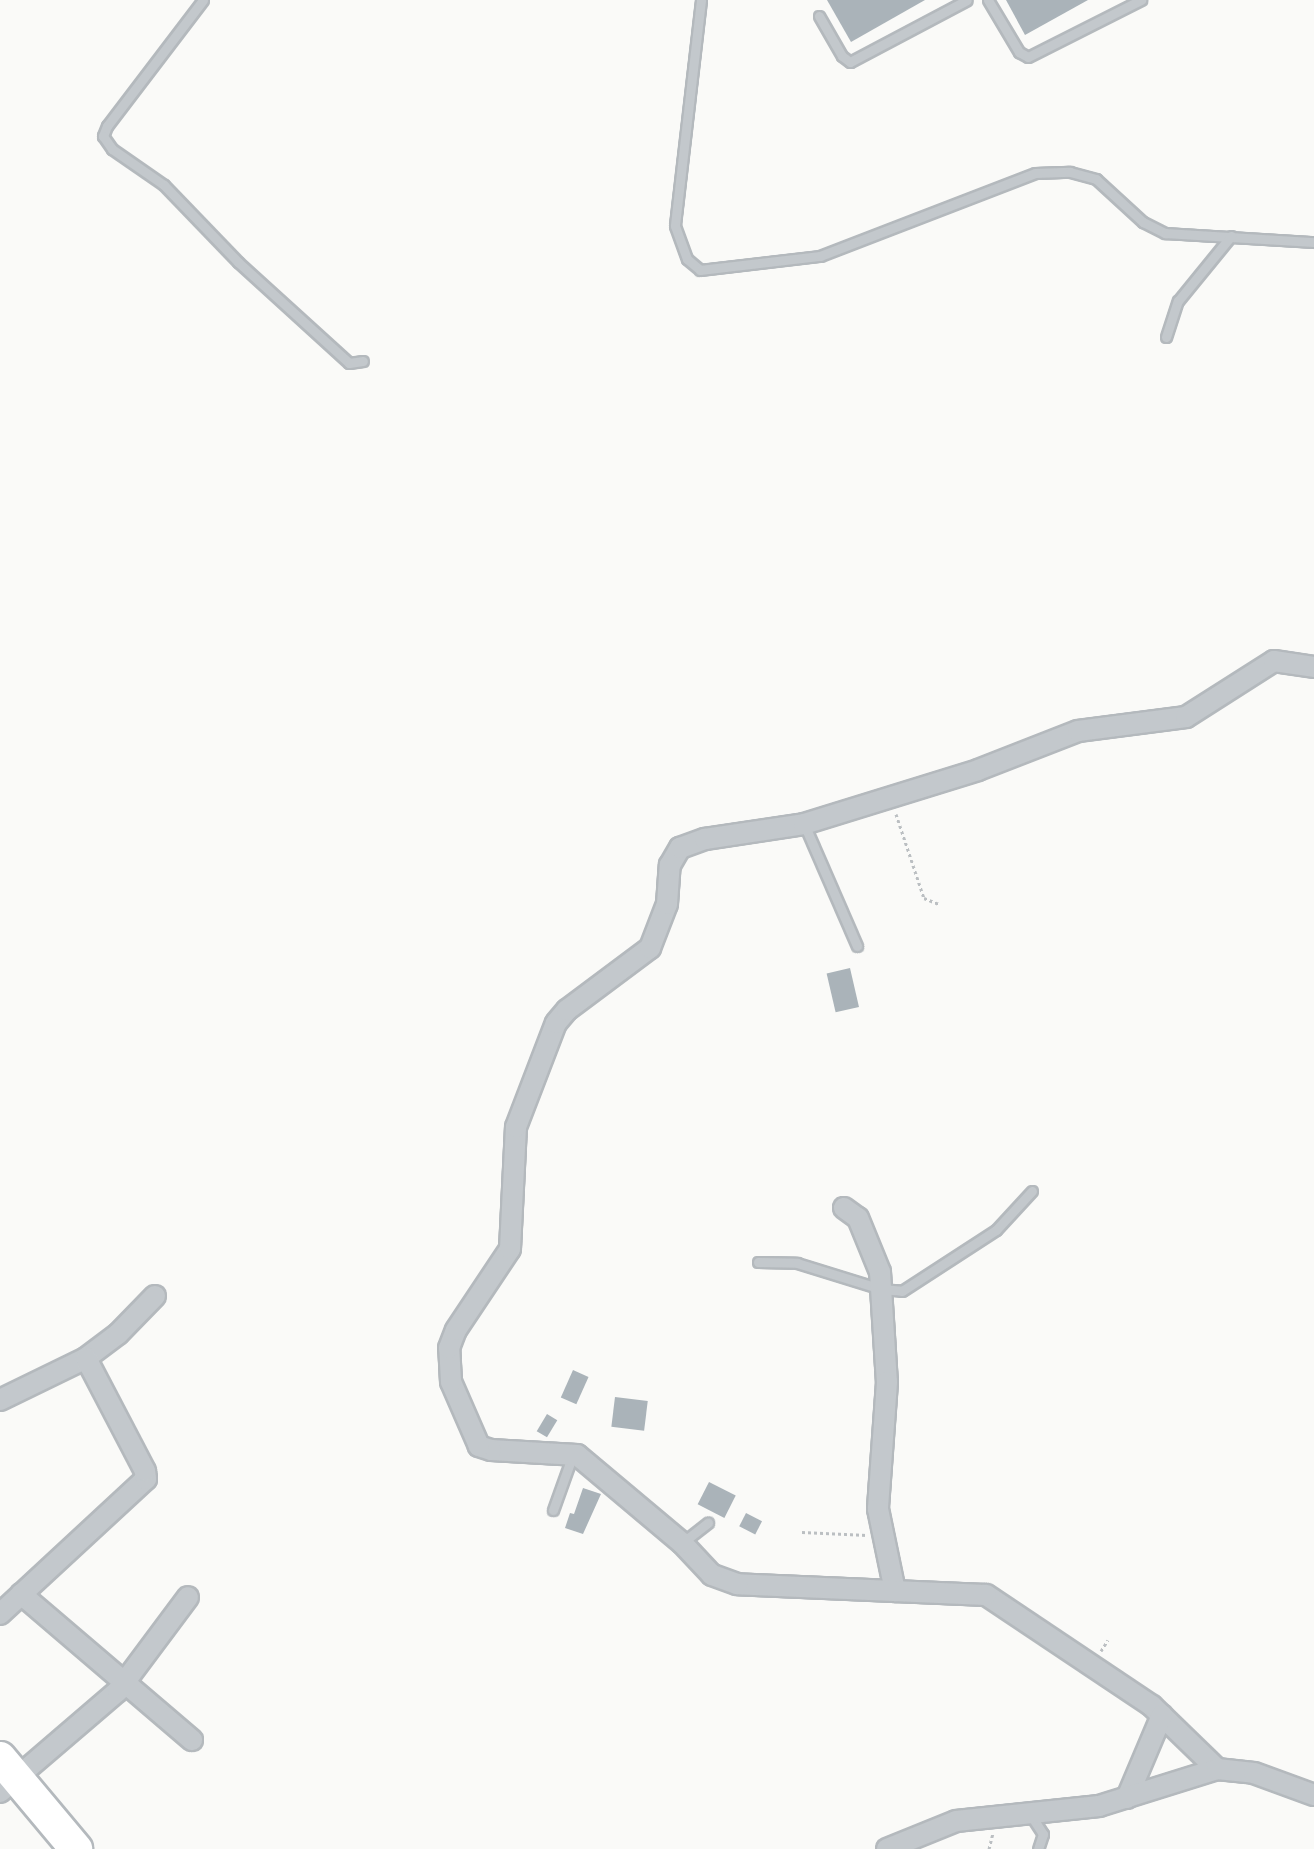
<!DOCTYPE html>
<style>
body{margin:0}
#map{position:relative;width:1314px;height:1849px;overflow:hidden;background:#fafaf8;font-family:Signika,sans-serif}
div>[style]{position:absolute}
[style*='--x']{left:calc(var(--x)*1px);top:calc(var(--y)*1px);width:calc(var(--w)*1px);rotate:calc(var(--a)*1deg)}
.building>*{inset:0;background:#aab3b9;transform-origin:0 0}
.path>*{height:3px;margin-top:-1.5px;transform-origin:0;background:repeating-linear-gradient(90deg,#bbbfc2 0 3px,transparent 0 6px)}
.roads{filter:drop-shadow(2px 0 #b4b9bd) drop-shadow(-2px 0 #b4b9bd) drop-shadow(0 2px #b4b9bd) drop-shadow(0 -2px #b4b9bd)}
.service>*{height:9px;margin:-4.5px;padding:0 4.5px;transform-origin:4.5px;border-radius:4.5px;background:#c3c8cc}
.minor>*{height:20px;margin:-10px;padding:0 10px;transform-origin:10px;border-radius:10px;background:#c3c8cc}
.trunk>*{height:32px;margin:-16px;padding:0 16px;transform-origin:16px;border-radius:16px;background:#fff}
span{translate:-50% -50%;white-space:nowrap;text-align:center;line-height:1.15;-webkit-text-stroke:6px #fff;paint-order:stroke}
</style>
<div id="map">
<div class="building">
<div style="clip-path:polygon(827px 0,925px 0,851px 42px)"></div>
<div style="clip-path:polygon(1006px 0,1088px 0,1025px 35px)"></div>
<div style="left:850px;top:968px;width:40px;height:24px;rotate:77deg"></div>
<div style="left:573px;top:1370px;width:17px;height:30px;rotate:24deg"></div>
<div style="left:615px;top:1397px;width:33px;height:30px;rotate:7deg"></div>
<div style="left:547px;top:1414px;width:12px;height:20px;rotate:31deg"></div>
<div style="left:709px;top:1482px;width:30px;height:25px;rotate:27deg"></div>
<div style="clip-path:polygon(583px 1488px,601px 1494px,583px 1534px,565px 1528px,570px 1513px,574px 1514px)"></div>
<div style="left:746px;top:1513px;width:18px;height:15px;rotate:27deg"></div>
</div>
<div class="path">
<div style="--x:896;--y:814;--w:89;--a:71.6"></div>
<div style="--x:924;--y:898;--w:16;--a:22"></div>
<div style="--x:802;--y:1532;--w:65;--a:2.6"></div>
<div style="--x:1101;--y:1651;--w:13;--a:-58"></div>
<div style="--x:989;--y:1849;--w:16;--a:-76"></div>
</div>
<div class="roads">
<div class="service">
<div style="--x:203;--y:0;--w:158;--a:127.3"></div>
<div style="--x:107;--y:126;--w:11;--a:112"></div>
<div style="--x:103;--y:136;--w:16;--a:55"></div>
<div style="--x:112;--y:149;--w:63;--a:34.7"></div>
<div style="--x:164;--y:185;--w:107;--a:46.1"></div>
<div style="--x:238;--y:262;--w:150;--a:42.3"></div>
<div style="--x:349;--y:363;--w:14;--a:-8"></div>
<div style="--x:701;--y:0;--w:227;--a:96.6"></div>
<div style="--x:675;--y:226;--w:35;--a:70"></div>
<div style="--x:687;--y:259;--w:17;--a:40"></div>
<div style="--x:700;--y:270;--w:121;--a:-6.7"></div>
<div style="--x:820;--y:256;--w:230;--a:-21.1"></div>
<div style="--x:1035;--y:173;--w:35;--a:-2"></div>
<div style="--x:1070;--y:172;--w:27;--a:15"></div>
<div style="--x:1096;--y:179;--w:64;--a:42.5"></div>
<div style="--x:1143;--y:222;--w:25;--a:27"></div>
<div style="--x:1165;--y:233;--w:149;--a:3.5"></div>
<div style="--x:988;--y:0;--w:61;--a:59.2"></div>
<div style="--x:1019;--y:52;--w:10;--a:29"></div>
<div style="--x:1028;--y:57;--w:127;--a:-26.8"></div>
<div style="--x:819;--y:16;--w:46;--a:60.1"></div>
<div style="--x:842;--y:56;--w:10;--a:37"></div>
<div style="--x:850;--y:62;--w:132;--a:-27.9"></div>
<div style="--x:1166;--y:337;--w:38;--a:-72"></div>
<div style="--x:1178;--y:301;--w:84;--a:-50.8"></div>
<div style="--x:804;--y:824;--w:133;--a:66.5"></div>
<div style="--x:758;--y:1262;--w:39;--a:1"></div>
<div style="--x:797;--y:1263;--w:88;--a:17.2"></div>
<div style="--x:881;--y:1289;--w:21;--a:5"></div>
<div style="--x:902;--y:1291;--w:112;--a:-33"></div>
<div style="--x:996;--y:1230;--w:53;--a:-47.3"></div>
<div style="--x:553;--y:1510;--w:59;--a:-70.3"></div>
<div style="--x:682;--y:1543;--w:33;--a:-38"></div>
<div style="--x:1030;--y:1814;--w:24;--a:57"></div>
<div style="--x:1043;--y:1834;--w:16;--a:108"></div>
</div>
<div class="minor">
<div style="--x:844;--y:1208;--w:17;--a:36"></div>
<div style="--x:858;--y:1218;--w:58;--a:67.8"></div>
<div style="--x:880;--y:1272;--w:110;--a:86.4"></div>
<div style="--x:887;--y:1382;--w:127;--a:94.1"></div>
<div style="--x:878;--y:1509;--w:84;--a:78.3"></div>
<div style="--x:0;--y:1400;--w:96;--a:-26"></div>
<div style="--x:86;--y:1358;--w:40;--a:-37"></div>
<div style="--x:118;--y:1334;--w:53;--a:-45.8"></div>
<div style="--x:21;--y:1594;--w:225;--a:40.5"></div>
<div style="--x:0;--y:1614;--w:199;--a:-42.8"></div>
<div style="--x:146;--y:1479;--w:8;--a:-97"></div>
<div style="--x:145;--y:1471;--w:127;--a:-117.6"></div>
<div style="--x:1217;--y:1769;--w:91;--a:-135.9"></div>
<div style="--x:1152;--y:1706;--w:200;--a:-146.2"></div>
<div style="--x:986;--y:1595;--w:249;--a:-177.5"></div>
<div style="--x:737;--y:1584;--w:27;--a:-160"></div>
<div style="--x:712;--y:1575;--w:44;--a:-133.2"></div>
<div style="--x:682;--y:1543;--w:137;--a:-140"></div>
<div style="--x:577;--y:1455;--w:86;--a:-176.7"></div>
<div style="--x:491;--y:1450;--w:13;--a:-162"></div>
<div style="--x:479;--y:1446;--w:70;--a:-113.6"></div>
<div style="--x:451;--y:1382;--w:34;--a:-93"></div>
<div style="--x:449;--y:1348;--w:19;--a:-69"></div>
<div style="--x:456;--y:1330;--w:97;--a:-56.3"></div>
<div style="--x:510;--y:1249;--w:122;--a:-87.2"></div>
<div style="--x:516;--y:1127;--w:111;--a:-69"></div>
<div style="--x:556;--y:1023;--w:17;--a:-50"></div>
<div style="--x:567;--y:1010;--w:104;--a:-36.8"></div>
<div style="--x:650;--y:948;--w:47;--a:-68.9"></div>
<div style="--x:667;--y:904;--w:39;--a:-86"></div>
<div style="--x:670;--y:865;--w:20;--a:-60"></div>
<div style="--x:680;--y:848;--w:27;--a:-20"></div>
<div style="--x:705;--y:839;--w:100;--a:-8.6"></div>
<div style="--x:804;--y:824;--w:182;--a:-17.2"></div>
<div style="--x:978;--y:770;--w:107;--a:-21.3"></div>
<div style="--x:1078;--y:731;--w:109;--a:-7.4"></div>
<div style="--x:1186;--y:717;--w:104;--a:-32.5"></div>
<div style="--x:1274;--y:661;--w:40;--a:8.5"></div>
<div style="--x:0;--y:1792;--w:155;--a:-40.6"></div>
<div style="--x:118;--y:1691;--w:117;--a:-53.3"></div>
<div style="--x:1127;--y:1798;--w:90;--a:-67.1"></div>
<div style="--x:887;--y:1849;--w:74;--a:-22.1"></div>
<div style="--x:956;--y:1821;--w:144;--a:-6"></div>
<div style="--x:1099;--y:1806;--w:124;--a:-17.4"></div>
<div style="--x:1217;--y:1769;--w:37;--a:6"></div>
<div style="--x:1254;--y:1773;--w:64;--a:20.1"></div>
</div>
<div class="trunk">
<div style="--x:0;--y:1758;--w:119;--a:50.1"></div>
</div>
</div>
</div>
